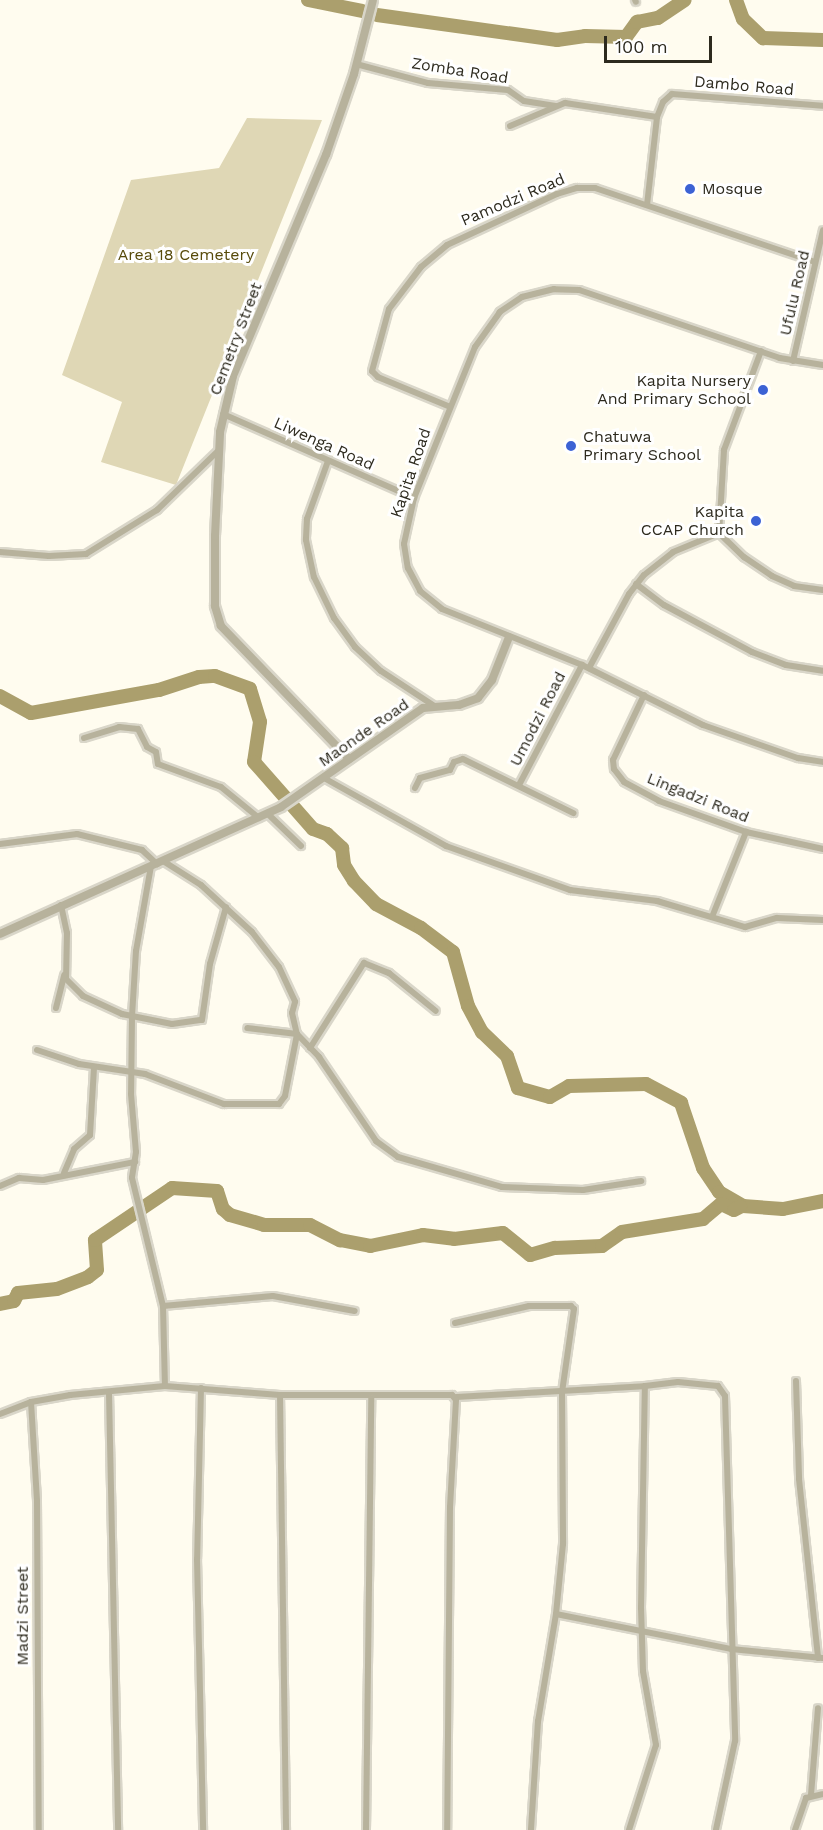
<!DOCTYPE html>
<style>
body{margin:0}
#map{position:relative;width:823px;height:1830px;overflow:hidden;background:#fffcef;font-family:"Work Sans",sans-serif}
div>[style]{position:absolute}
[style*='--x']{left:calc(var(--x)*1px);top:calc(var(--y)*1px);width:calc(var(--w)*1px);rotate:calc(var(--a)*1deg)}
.green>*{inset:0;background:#dfd7b5}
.river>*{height:14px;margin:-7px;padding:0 7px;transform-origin:7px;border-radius:7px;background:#ab9f6d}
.roads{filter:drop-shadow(2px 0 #d9d6c9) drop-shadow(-2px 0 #d9d6c9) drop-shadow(0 2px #d9d6c9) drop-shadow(0 -2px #d9d6c9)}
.minor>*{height:6px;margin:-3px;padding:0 3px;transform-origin:3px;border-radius:3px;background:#b7b29c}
.tertiary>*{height:8px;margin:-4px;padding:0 4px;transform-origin:4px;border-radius:4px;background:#b7b29c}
.dots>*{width:16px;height:16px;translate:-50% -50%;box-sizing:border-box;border:3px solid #fff;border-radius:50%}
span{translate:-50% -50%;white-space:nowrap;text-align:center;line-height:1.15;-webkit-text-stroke:6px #fff;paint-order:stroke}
.street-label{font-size:16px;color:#2d2a1e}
.poi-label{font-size:16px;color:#2d2a1e}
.left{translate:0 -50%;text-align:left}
.right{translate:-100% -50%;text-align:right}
.park-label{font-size:16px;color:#574a0a}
.scale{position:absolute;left:604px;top:36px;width:108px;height:27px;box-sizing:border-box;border:3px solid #2d2a1e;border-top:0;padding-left:8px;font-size:18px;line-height:21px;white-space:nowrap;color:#2d2a1e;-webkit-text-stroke:4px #fff;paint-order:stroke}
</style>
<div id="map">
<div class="green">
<div style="clip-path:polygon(247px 118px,322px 120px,176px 485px,101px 462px,122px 402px,62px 375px,131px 180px,219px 168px)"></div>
</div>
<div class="river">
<div style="--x:308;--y:0;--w:55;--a:11.5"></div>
<div style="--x:736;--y:0;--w:20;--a:70"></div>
<div style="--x:743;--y:19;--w:28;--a:44"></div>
<div style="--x:763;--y:38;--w:60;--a:1.9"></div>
<div style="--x:377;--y:15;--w:182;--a:7.9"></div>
<div style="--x:557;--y:40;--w:28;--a:-8"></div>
<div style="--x:585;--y:36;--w:41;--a:1.4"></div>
<div style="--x:626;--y:37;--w:19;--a:-54"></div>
<div style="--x:637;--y:22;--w:21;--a:-11"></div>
<div style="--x:658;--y:18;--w:32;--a:-34"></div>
<div style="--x:0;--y:696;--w:35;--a:29"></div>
<div style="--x:31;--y:713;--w:130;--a:-10.2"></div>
<div style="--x:159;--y:690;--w:42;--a:-18"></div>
<div style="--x:199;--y:677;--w:16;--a:-4"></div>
<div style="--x:215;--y:676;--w:37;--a:20"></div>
<div style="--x:250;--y:689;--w:34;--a:73"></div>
<div style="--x:260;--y:722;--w:40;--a:98.5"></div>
<div style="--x:254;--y:762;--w:89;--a:48.6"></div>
<div style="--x:313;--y:829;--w:15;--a:20"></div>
<div style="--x:327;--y:834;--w:21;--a:43"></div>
<div style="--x:342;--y:848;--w:17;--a:83"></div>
<div style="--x:344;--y:865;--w:19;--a:58"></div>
<div style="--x:354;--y:881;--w:32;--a:46"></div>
<div style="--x:376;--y:904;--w:51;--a:28.1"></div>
<div style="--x:421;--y:928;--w:40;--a:37"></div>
<div style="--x:453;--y:952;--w:56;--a:74.5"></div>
<div style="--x:468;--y:1006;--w:30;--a:62"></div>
<div style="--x:482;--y:1032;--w:35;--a:44"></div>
<div style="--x:507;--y:1056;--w:34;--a:71"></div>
<div style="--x:518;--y:1088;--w:33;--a:16"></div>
<div style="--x:550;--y:1097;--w:22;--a:-30"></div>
<div style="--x:569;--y:1086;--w:77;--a:-1.5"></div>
<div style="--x:646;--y:1084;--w:40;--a:28"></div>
<div style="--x:681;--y:1103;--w:69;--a:71.3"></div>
<div style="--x:703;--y:1168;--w:29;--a:56"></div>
<div style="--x:719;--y:1192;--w:28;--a:30"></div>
<div style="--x:743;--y:1206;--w:40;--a:4.3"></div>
<div style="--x:783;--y:1209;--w:41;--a:-11.3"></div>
<div style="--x:0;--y:1304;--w:14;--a:-12"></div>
<div style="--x:14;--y:1301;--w:9;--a:-63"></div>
<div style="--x:18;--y:1293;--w:39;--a:-6"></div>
<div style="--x:57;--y:1289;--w:33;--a:-21"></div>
<div style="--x:88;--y:1277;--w:11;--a:-38"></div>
<div style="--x:97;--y:1270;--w:30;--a:-94"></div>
<div style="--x:95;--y:1240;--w:93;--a:-34"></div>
<div style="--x:172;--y:1188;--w:45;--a:3.8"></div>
<div style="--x:217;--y:1191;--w:19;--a:72"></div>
<div style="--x:223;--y:1209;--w:9;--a:41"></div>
<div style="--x:230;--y:1215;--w:35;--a:16"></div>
<div style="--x:264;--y:1225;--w:46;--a:0"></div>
<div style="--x:310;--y:1225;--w:34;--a:27"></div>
<div style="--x:340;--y:1240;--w:31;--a:11"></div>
<div style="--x:370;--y:1246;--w:54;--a:-11.7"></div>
<div style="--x:423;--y:1235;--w:31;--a:7"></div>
<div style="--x:454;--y:1239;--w:49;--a:-7"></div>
<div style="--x:503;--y:1233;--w:35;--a:39"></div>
<div style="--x:530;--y:1255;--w:26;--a:-16"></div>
<div style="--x:555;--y:1248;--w:47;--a:-2.4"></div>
<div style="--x:602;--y:1246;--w:24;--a:-35"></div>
<div style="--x:622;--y:1232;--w:82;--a:-9.1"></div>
<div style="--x:703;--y:1219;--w:23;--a:-40"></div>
<div style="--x:721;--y:1204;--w:14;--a:25"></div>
<div style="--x:734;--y:1210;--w:7;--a:-27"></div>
</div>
<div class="roads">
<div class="minor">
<div style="--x:635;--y:0;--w:2;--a:63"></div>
<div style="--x:356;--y:64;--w:74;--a:14.8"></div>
<div style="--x:428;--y:83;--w:80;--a:5"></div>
<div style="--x:508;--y:90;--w:19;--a:35"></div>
<div style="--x:524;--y:101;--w:32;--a:9"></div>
<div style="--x:510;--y:126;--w:60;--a:-22.7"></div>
<div style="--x:565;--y:103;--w:93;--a:8.7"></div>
<div style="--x:647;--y:205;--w:89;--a:-83.5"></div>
<div style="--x:657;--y:117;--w:16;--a:-68"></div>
<div style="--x:663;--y:102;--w:12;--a:-42"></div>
<div style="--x:672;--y:94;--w:151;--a:4.5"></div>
<div style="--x:761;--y:351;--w:106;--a:110.5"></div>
<div style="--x:724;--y:450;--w:83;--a:93.4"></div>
<div style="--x:719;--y:533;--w:35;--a:44"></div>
<div style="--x:744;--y:557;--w:34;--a:34"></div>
<div style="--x:772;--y:576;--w:24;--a:24"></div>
<div style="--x:794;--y:586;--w:29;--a:8"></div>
<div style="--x:793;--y:361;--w:134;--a:-77.1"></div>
<div style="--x:823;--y:365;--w:44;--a:-170.8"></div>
<div style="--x:780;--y:358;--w:212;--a:-161.3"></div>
<div style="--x:579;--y:290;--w:25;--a:-178"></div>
<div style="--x:554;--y:289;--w:33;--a:166"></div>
<div style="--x:522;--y:297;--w:27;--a:146"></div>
<div style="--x:500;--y:312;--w:43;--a:125.5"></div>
<div style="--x:475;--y:347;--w:163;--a:112"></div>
<div style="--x:414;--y:498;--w:47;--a:102.3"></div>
<div style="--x:404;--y:544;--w:24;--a:81"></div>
<div style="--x:408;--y:568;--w:26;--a:62"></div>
<div style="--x:420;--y:591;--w:28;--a:39"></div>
<div style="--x:442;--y:609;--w:151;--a:21.8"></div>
<div style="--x:582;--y:665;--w:135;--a:26.4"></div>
<div style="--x:703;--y:725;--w:101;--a:19.2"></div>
<div style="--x:798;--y:758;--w:25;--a:9"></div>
<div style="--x:448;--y:406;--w:76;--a:-157.5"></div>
<div style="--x:378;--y:377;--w:8;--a:-135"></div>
<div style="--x:372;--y:371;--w:64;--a:-74.7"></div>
<div style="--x:389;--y:309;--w:53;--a:-52.7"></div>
<div style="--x:421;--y:267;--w:34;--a:-40"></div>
<div style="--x:447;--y:245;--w:121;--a:-24.9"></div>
<div style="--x:557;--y:194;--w:21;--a:-17"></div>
<div style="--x:577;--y:188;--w:18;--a:0"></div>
<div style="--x:595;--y:188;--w:232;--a:18.6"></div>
<div style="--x:223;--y:414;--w:209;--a:23.7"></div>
<div style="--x:328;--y:461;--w:62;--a:109.9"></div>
<div style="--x:307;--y:519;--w:21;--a:93"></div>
<div style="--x:306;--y:540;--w:38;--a:78"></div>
<div style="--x:314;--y:577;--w:46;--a:64"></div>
<div style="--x:334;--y:618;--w:36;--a:54"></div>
<div style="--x:355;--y:647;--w:35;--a:43"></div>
<div style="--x:381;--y:671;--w:62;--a:33.2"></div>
<div style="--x:0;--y:552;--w:49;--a:4.7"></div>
<div style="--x:49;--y:556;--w:37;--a:-3"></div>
<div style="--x:86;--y:554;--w:84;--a:-31.8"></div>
<div style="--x:157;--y:510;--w:86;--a:-44.1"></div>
<div style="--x:636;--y:584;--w:35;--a:37"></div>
<div style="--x:664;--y:605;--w:100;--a:28.1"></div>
<div style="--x:752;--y:652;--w:36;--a:21"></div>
<div style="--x:786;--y:665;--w:37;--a:9"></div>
<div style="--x:589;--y:668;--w:84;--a:-61.6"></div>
<div style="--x:629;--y:594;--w:24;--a:-52"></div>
<div style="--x:644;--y:575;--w:37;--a:-38"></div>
<div style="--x:673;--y:552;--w:50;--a:-22.4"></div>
<div style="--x:644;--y:695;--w:72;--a:115.5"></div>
<div style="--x:613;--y:760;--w:9;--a:84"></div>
<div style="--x:614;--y:769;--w:16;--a:52"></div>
<div style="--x:624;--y:782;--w:40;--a:28"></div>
<div style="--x:659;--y:801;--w:92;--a:19.6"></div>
<div style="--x:746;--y:832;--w:79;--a:12.4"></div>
<div style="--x:84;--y:738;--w:37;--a:-17"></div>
<div style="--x:119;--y:727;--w:19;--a:6"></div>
<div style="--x:138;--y:729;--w:20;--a:63"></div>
<div style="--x:147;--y:747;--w:10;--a:29"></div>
<div style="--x:156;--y:752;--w:12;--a:81"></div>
<div style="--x:158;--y:764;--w:67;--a:20.1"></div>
<div style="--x:221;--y:787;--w:49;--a:39.2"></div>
<div style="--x:324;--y:778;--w:140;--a:29.1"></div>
<div style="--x:446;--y:846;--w:132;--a:19.5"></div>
<div style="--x:570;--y:890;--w:88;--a:7.2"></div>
<div style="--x:657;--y:901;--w:92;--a:16.5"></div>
<div style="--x:745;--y:927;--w:33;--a:-16"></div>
<div style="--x:777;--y:918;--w:46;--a:2.5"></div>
<div style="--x:519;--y:785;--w:136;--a:-62.3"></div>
<div style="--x:415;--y:788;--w:11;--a:-63"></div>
<div style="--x:420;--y:778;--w:31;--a:-15"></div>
<div style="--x:450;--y:770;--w:9;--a:-63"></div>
<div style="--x:454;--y:762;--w:9;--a:-18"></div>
<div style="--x:463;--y:759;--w:123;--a:26.1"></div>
<div style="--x:268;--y:814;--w:46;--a:44.1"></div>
<div style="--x:0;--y:844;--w:78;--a:-7.4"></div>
<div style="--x:77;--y:834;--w:67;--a:13.8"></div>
<div style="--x:142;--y:850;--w:21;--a:43"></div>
<div style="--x:163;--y:861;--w:45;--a:32.3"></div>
<div style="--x:201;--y:885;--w:69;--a:42.7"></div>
<div style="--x:252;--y:932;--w:44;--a:52.4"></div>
<div style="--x:279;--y:967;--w:38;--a:65"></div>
<div style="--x:295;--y:1002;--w:11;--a:105"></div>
<div style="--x:292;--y:1013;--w:22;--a:77"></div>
<div style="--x:297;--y:1034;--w:32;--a:46"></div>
<div style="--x:319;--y:1057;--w:102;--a:55.8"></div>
<div style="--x:376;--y:1141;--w:27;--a:36"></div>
<div style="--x:398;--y:1157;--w:108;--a:16.1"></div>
<div style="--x:502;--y:1187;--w:81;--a:2.1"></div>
<div style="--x:583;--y:1190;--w:59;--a:-8.8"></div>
<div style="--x:151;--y:866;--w:86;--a:100"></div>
<div style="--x:136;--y:951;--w:66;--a:93.5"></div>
<div style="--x:132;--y:1017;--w:77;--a:90.7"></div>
<div style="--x:131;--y:1094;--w:58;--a:85.1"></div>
<div style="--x:136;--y:1152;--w:26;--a:99"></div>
<div style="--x:132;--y:1178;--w:132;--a:76.4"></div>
<div style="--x:163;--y:1306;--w:80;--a:88.6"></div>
<div style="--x:61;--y:905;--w:29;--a:78"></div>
<div style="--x:67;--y:933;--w:46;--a:91.2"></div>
<div style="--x:66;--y:979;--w:24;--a:45"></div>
<div style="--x:83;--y:996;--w:43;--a:24.8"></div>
<div style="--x:122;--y:1014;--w:51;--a:11.3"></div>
<div style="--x:172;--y:1024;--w:30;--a:-8"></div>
<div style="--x:202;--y:1020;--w:57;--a:-81.9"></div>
<div style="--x:210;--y:964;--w:59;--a:-74.3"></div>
<div style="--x:712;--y:917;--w:92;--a:-68.2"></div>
<div style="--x:56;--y:1008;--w:34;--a:-76"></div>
<div style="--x:310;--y:1048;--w:101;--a:-57.6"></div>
<div style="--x:364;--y:963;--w:27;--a:22"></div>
<div style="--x:389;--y:973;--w:60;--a:39"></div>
<div style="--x:37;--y:1050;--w:44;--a:18.4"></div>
<div style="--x:79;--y:1064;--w:67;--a:8.6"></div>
<div style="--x:145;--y:1074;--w:85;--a:20.8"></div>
<div style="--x:224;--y:1104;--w:55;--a:0"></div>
<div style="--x:279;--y:1104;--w:10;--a:-53"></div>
<div style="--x:285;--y:1096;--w:63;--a:-79"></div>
<div style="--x:297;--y:1034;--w:50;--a:-173.2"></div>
<div style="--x:64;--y:1173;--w:26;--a:-67"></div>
<div style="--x:74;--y:1149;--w:21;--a:-41"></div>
<div style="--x:90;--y:1135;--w:68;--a:-86.6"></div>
<div style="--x:0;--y:1186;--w:21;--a:-23"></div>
<div style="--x:19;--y:1178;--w:24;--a:5"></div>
<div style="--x:43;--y:1180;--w:94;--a:-11.1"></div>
<div style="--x:163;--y:1306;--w:110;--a:-5.2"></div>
<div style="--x:273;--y:1296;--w:83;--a:10.4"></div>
<div style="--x:455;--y:1323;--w:76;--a:-12.9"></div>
<div style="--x:529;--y:1306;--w:42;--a:0"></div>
<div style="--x:571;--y:1306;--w:4;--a:45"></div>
<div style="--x:574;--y:1309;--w:84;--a:98.2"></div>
<div style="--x:562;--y:1392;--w:152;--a:89.6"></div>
<div style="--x:563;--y:1544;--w:70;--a:95.7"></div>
<div style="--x:556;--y:1614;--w:109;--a:99.5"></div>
<div style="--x:538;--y:1721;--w:109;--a:93.7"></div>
<div style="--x:796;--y:1381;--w:98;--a:88.2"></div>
<div style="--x:799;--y:1479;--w:180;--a:83.9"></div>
<div style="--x:201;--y:1388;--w:171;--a:91.3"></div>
<div style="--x:197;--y:1559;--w:271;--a:88.7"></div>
<div style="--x:109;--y:1393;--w:437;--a:88.8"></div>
<div style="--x:280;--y:1395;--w:435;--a:89.2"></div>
<div style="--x:455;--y:1397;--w:190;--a:-3.3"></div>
<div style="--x:31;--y:1402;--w:99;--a:86.5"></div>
<div style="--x:37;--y:1501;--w:329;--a:89.7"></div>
<div style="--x:0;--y:1414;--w:33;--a:-21"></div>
<div style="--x:31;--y:1402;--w:40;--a:-10"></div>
<div style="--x:70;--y:1395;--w:95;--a:-5.4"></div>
<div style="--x:165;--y:1386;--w:115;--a:4.5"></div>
<div style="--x:280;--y:1395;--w:172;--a:0"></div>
<div style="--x:452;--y:1395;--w:6;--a:51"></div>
<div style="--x:456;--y:1400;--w:107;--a:93.2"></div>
<div style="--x:450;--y:1507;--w:323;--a:90.5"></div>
<div style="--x:556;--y:1614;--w:178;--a:11.3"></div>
<div style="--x:731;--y:1649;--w:92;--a:5.6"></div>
<div style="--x:811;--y:1795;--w:87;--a:-85.4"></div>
<div style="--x:366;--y:1830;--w:433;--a:-89.3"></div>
<div style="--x:629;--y:1830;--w:89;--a:-72.4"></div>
<div style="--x:656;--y:1745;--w:75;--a:-100"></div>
<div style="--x:643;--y:1671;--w:63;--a:-91.8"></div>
<div style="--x:641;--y:1608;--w:222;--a:-89"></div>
<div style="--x:645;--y:1386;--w:33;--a:-7"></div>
<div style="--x:678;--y:1382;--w:40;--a:5.7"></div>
<div style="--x:718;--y:1386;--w:12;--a:55"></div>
<div style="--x:725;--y:1396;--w:345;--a:88.3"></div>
<div style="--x:735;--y:1741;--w:91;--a:102.1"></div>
<div style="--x:795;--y:1830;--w:34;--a:-71"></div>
<div style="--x:806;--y:1798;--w:17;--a:-13"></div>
</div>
<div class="tertiary">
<div style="--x:349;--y:759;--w:185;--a:-133.9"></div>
<div style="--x:221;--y:626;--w:21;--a:-107"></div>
<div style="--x:215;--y:606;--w:70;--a:-90"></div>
<div style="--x:215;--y:536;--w:104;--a:-87.2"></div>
<div style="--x:220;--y:432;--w:57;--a:-76.9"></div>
<div style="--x:233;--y:376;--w:240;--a:-67.2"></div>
<div style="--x:326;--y:155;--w:86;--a:-70.9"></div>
<div style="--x:354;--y:74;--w:76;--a:-75.6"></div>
<div style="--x:0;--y:934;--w:308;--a:-24.3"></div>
<div style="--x:281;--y:807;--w:173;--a:-34.9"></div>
<div style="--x:423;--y:708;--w:36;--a:-5"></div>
<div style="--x:459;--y:705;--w:20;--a:-20"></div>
<div style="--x:478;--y:698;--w:23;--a:-52"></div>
<div style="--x:492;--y:680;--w:46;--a:-68.4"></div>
</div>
</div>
<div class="dots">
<div style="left:690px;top:189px;background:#3c62d4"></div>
<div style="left:763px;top:390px;background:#3c62d4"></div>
<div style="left:571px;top:446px;background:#3c62d4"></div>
<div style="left:756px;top:521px;background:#3c62d4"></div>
</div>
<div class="street-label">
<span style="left:460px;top:71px;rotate:9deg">Zomba Road</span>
<span style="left:744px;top:86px;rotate:5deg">Dambo Road</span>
<span style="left:513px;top:200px;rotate:-23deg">Pamodzi Road</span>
<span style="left:795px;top:293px;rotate:-77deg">Ufulu Road</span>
<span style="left:236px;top:339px;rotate:-69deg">Cemetry Street</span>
<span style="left:324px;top:444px;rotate:24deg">Liwenga Road</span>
<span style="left:411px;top:473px;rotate:-71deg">Kapita Road</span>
<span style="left:538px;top:719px;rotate:-63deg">Umodzi Road</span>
<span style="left:364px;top:733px;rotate:-35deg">Maonde Road</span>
<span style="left:698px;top:798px;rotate:22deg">Lingadzi Road</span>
<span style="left:23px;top:1616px;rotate:-90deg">Madzi Street</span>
</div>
<div class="poi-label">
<span class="left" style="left:702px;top:189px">Mosque</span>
<span class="right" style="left:751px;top:390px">Kapita Nursery<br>And Primary School</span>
<span class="left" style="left:583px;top:446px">Chatuwa<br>Primary School</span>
<span class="right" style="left:744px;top:521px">Kapita<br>CCAP Church</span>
</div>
<div class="park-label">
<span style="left:186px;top:255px">Area 18 Cemetery</span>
</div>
<div class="scale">100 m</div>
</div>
